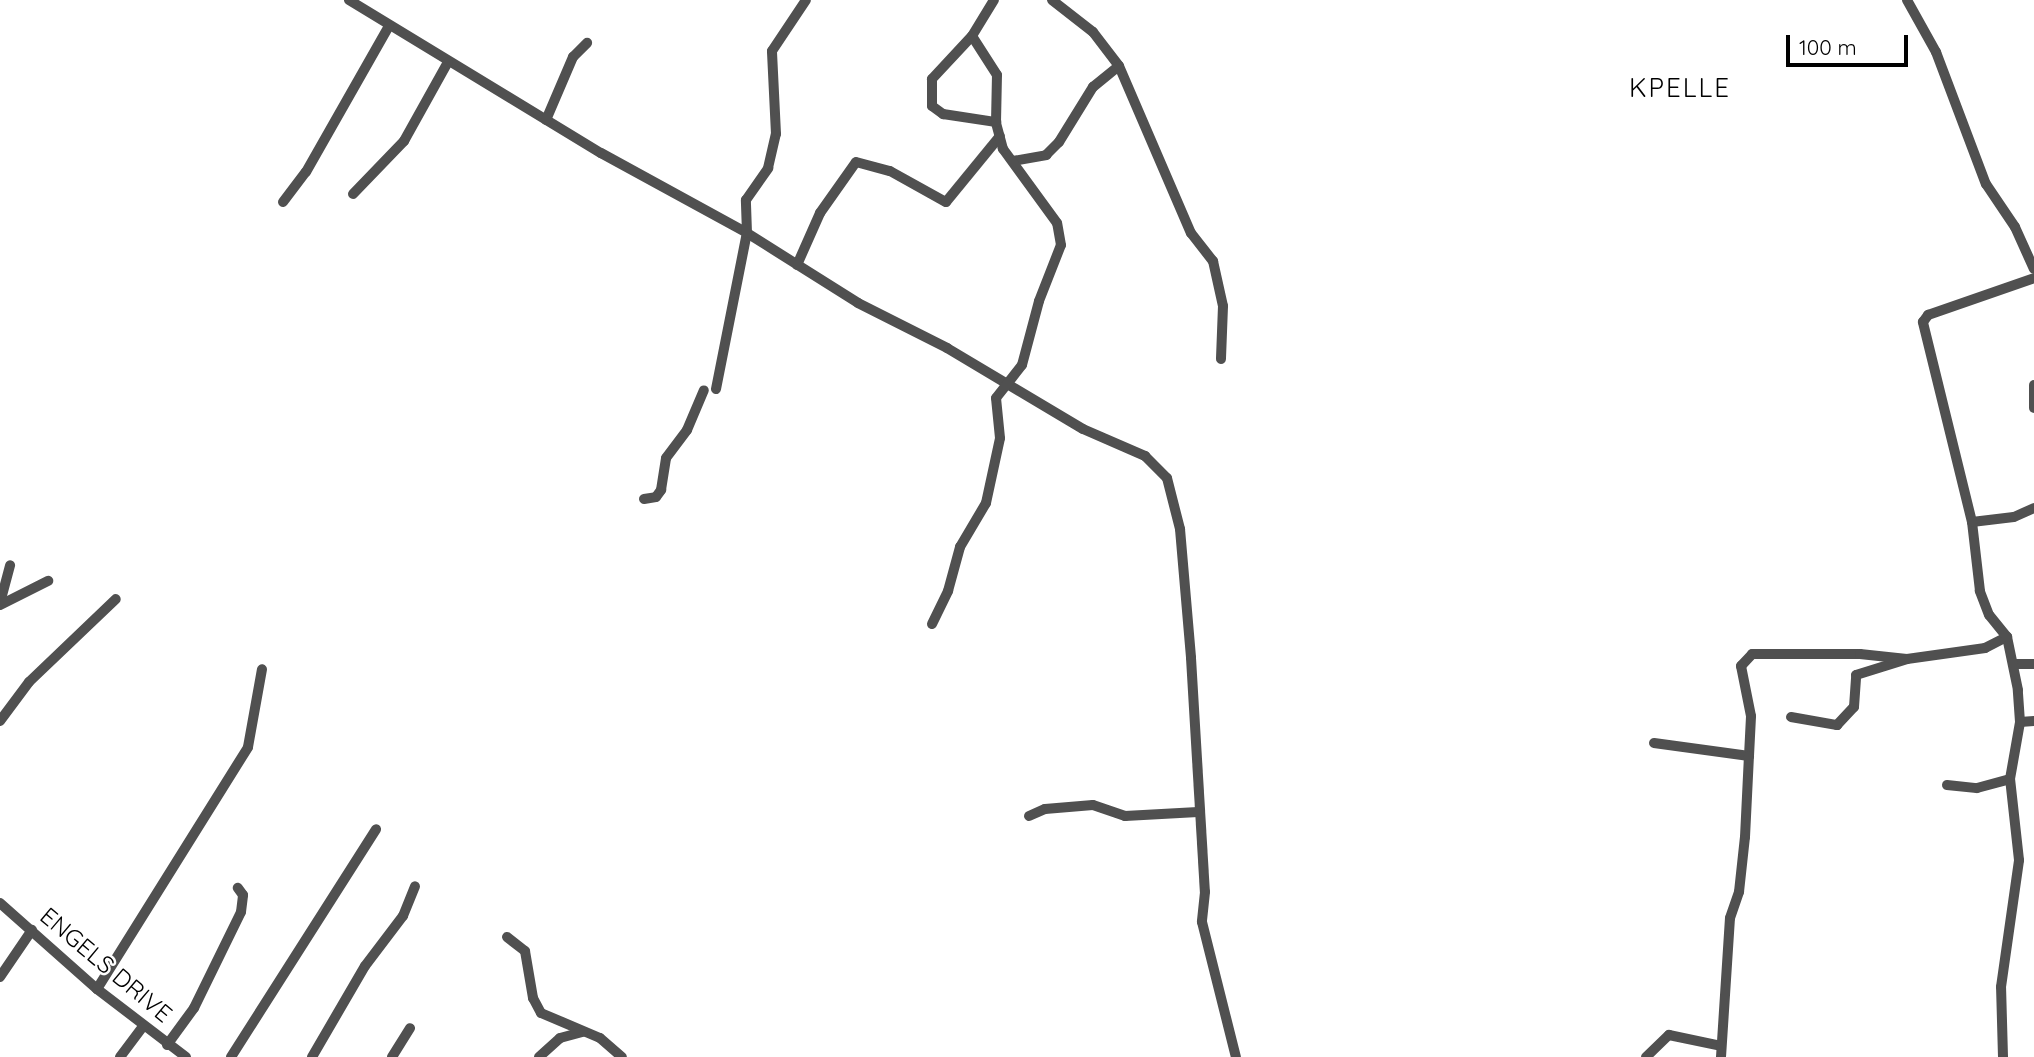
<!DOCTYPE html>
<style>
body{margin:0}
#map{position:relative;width:2034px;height:1057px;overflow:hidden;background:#fff;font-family:Quicksand,sans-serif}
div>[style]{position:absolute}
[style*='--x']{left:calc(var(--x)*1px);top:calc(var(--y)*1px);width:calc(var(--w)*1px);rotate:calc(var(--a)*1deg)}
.minor>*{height:10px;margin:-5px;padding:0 5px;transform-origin:5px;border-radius:5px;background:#505050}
span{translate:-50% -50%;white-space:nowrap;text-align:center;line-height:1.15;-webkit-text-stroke:5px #fff;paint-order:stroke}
.street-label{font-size:24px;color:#000}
.neighbourhood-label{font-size:26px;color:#000;letter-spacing:2px}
.scale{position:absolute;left:1786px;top:35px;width:122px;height:32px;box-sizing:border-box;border:4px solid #000;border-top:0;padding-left:9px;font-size:21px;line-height:24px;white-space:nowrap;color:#000;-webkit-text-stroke:5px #fff;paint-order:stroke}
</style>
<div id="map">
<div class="minor">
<div style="--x:349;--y:0;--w:295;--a:31.3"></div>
<div style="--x:601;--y:153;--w:166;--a:28.7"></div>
<div style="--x:747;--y:233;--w:131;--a:32.2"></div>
<div style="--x:858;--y:303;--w:100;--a:26.8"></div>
<div style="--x:947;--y:348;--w:158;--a:30.8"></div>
<div style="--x:1083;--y:429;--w:68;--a:23.5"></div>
<div style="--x:1145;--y:456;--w:31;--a:45"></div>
<div style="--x:1167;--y:478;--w:53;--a:75.7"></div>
<div style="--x:1180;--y:529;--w:129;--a:85.1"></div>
<div style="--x:1191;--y:658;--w:234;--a:86.6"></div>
<div style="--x:1205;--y:892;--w:30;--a:96"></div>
<div style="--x:1202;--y:922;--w:139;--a:75.9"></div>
<div style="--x:1052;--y:0;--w:52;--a:38"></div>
<div style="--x:1093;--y:32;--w:43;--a:52.6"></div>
<div style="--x:1907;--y:0;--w:60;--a:60.9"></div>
<div style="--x:1936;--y:52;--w:141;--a:69.3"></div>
<div style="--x:1986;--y:184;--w:52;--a:56"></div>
<div style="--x:2015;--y:227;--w:46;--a:65.7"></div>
<div style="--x:972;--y:36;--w:59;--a:132.9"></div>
<div style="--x:932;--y:79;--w:27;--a:90"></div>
<div style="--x:932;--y:106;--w:14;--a:36"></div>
<div style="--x:943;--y:114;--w:54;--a:8.6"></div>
<div style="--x:546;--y:120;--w:69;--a:-66.8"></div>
<div style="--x:573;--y:57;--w:20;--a:-45"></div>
<div style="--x:1013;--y:161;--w:34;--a:-10"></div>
<div style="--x:1046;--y:155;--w:18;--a:-45"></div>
<div style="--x:1059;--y:142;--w:65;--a:-58.3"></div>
<div style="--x:1093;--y:87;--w:33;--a:-39"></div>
<div style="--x:1119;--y:66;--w:182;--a:66.7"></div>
<div style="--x:1191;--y:233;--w:36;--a:52"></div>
<div style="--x:1213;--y:261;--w:46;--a:77.5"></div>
<div style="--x:1223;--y:306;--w:53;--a:92.2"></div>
<div style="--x:353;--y:194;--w:74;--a:-46.1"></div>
<div style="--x:404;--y:141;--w:90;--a:-60.9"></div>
<div style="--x:283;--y:202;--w:38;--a:-53"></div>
<div style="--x:306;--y:172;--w:168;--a:-60.4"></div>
<div style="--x:797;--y:265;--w:57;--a:-66.1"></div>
<div style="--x:820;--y:213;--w:62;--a:-54.8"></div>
<div style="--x:856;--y:162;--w:35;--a:15"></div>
<div style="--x:890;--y:171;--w:64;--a:29"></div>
<div style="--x:946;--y:202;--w:85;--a:-50.7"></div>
<div style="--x:2034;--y:385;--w:23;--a:90"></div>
<div style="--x:716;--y:389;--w:159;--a:-78.8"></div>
<div style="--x:747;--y:233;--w:33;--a:-92"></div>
<div style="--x:746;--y:200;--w:39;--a:-55"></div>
<div style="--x:768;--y:168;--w:35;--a:-77"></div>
<div style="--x:776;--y:134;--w:83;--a:-92.8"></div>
<div style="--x:772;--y:51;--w:61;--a:-56.3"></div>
<div style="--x:644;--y:499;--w:12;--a:-9"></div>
<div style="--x:656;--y:497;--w:9;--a:-54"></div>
<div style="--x:661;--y:490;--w:32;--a:-81"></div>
<div style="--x:666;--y:458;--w:35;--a:-53"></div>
<div style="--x:687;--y:430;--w:43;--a:-67"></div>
<div style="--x:1972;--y:522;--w:42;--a:-6.8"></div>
<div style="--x:2014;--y:517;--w:22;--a:-24"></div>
<div style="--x:0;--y:603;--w:39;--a:-75"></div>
<div style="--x:0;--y:605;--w:54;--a:-26.6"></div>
<div style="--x:932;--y:624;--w:37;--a:-64"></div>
<div style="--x:948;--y:591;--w:46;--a:-74.7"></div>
<div style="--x:960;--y:547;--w:51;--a:-59.4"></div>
<div style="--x:986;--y:503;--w:66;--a:-77.8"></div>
<div style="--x:1000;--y:438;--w:40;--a:-95.7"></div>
<div style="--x:996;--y:398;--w:42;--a:-51.8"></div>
<div style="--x:1022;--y:365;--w:66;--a:-75.1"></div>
<div style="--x:1039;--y:301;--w:60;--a:-68.6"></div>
<div style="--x:1061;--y:245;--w:22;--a:-100"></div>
<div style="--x:1057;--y:223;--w:92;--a:-126.1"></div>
<div style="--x:1003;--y:149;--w:28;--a:-105"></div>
<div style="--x:996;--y:122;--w:47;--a:-88.8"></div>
<div style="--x:997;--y:75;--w:46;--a:-122.7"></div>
<div style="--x:972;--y:36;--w:42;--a:-58.6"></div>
<div style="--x:2015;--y:664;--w:19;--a:0"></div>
<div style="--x:1791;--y:717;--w:47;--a:9.9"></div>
<div style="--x:1837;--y:725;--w:25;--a:-47"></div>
<div style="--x:1854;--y:707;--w:32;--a:-86"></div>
<div style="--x:1856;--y:675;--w:53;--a:-17.4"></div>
<div style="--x:1907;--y:659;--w:79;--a:-8"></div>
<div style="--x:1985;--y:648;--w:25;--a:-27"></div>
<div style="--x:0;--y:721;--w:49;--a:-53.4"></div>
<div style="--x:29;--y:682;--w:120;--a:-43.7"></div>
<div style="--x:2020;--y:722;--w:14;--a:-4"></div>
<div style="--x:1654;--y:743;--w:96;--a:7.8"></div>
<div style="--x:1749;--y:756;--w:40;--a:-87.1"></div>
<div style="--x:1751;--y:716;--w:51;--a:-101.3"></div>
<div style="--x:1741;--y:666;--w:16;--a:-47"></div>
<div style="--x:1752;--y:654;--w:108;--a:0"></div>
<div style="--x:1860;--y:654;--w:47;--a:6.1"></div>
<div style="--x:1947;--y:785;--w:30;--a:6"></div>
<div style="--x:1977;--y:788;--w:34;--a:-15"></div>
<div style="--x:1029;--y:816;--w:17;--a:-24"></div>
<div style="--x:1045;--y:809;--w:48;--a:-4.8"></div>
<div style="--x:1093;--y:805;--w:34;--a:19"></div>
<div style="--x:1125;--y:816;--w:73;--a:-3.1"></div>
<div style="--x:0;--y:903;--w:130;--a:41.6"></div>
<div style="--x:97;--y:989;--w:112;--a:37.4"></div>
<div style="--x:507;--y:937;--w:23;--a:38"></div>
<div style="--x:525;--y:951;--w:48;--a:80.3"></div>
<div style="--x:533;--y:998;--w:17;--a:62"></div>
<div style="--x:541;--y:1013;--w:64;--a:23"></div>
<div style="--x:600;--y:1038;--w:29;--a:41"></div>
<div style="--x:0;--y:977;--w:57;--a:-55.8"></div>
<div style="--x:97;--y:989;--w:285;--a:-58"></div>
<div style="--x:248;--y:747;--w:79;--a:-79.8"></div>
<div style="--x:167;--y:1045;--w:46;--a:-53.9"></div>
<div style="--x:194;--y:1008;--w:107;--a:-63.9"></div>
<div style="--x:241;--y:912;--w:17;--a:-83"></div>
<div style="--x:243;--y:895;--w:9;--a:-126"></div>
<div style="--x:120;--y:1057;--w:39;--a:-53"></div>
<div style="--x:231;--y:1057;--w:270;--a:-57.5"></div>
<div style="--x:312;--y:1057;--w:105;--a:-59.8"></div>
<div style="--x:365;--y:966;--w:63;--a:-52.8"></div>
<div style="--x:403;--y:916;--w:32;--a:-68"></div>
<div style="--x:392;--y:1057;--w:34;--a:-58"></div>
<div style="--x:539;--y:1057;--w:28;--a:-42"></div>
<div style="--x:560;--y:1038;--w:24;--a:-15"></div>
<div style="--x:1646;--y:1057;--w:32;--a:-44"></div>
<div style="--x:1669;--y:1035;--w:53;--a:11.9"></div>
<div style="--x:1721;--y:1057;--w:139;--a:-86.3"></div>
<div style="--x:1730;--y:918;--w:28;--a:-71"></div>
<div style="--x:1739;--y:892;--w:55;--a:-83.8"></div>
<div style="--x:1745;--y:837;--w:81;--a:-87.2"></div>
<div style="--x:2003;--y:1057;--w:70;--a:-91.6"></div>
<div style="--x:2001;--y:987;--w:128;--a:-81.9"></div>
<div style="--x:2019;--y:860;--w:81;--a:-96.3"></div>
<div style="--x:2010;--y:779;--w:58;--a:-80"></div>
<div style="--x:2020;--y:722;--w:32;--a:-94"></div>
<div style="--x:2018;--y:690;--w:54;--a:-101.7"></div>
<div style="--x:2007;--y:637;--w:28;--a:-129"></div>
<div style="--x:1989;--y:615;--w:26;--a:-111"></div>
<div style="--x:1980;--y:591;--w:69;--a:-96.6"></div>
<div style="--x:1972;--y:522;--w:206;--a:-103.8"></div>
<div style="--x:1923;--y:322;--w:9;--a:-54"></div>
<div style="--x:1928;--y:315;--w:112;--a:-19.2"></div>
</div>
<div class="street-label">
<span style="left:106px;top:965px;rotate:40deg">ENGELS DRIVE</span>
</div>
<div class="neighbourhood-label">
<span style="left:1680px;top:88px">KPELLE</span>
</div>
<div class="scale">100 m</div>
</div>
